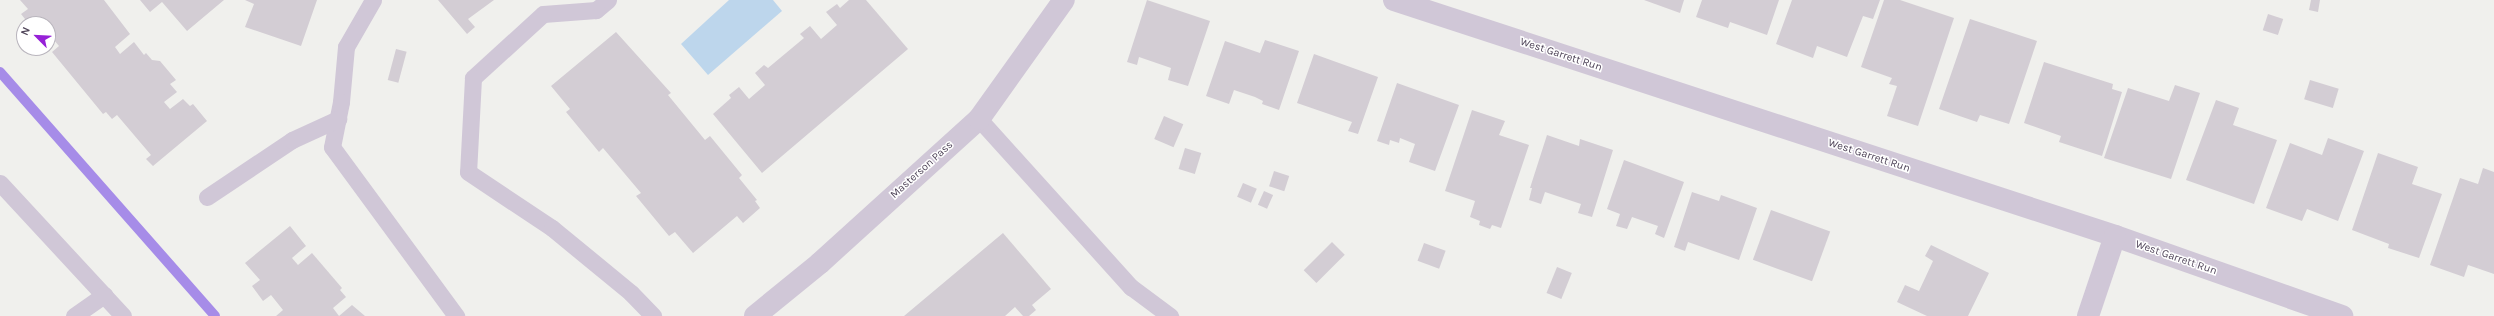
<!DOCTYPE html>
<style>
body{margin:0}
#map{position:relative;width:2494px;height:316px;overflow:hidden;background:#f0f0ed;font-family:Karla,sans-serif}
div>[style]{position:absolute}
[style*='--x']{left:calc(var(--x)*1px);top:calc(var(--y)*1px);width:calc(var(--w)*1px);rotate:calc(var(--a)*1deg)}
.green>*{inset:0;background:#bdd6ec}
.stream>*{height:10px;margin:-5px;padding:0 5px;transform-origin:5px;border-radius:5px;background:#a68ce8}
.building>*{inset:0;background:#d3cdd4;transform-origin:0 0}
.service>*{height:17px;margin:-8.5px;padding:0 8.5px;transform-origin:8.5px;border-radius:8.5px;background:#d0c7d7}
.minor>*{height:22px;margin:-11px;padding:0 11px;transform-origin:11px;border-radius:11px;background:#d0c7d7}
span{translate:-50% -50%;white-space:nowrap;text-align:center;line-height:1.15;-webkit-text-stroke:3px #fff;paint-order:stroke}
.street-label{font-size:11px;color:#51465a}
.north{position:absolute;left:16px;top:16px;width:40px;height:40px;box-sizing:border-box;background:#fff;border:1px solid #b9b5bd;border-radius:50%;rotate:294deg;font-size:11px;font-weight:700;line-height:16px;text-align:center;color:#51465a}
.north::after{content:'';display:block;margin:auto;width:14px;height:18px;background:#9621d7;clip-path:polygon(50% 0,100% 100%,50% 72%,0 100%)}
</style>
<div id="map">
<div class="green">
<div style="clip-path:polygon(729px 0,773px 0,782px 11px,708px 75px,681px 44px)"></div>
</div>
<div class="stream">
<div style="--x:0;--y:72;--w:325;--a:48.6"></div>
</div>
<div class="building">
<div style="clip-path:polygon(20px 0,104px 0,130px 34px,115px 47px,120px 54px,134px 42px,144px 55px,146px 53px,152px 60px,160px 61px,176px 80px,170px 84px,177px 92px,164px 102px,170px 109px,183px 99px,190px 106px,193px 104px,207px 121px,153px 166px,146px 159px,151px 155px,117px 115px,112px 119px,106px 112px,103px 114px,52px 52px,59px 46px,48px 33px,48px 24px,38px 22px,29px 24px,21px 14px,28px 9px)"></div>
<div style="clip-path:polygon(140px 0,224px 0,187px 31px,162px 2px,150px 12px)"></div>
<div style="clip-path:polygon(245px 0,317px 0,301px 46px,245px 27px,254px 4px)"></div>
<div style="clip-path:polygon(438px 0,494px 0,468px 19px,475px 27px,467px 34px)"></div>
<div style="clip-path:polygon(849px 0,866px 0,908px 49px,762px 173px,713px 114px,731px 98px,729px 95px,739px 87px,749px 99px,765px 85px,755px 73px,764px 65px,768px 68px,804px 38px,800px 34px,810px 26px,821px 39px,837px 25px,826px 12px,837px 4px,840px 8px)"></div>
<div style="clip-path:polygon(1147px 0,1210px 21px,1188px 86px,1168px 80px,1171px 68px,1139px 57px,1137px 65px,1127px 62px)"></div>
<div style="clip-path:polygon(1644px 0,1684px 0,1680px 13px)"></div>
<div style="clip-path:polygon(1702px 0,1779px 0,1767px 35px,1730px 22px,1728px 28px,1696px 17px)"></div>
<div style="clip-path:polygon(1792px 0,1880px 0,1873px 19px,1863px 16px,1847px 57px,1817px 46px,1813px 58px,1776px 44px)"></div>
<div style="clip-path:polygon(1884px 0,1900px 0,1954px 18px,1918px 126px,1887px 116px,1897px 86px,1889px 84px,1892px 78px,1861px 67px)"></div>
<div style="clip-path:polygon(2311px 0,2320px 0,2318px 12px,2309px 10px)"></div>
<div style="left:2268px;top:14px;width:16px;height:17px;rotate:18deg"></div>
<div style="clip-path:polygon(1970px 19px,2037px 41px,2009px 124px,1980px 115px,1977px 122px,1939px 109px)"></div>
<div style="clip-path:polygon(616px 32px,671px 93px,668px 95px,705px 140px,710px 136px,742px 175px,739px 178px,757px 200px,755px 201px,760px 208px,743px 223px,737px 216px,693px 253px,675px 232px,669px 236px,636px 196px,641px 193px,603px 148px,599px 152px,566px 112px,570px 109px,551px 86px)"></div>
<div style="clip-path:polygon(1265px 40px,1299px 51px,1279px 110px,1262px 104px,1263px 101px,1255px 97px,1234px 90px,1229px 104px,1206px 96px,1225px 41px,1260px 53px)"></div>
<div style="left:396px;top:49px;width:11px;height:32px;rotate:15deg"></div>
<div style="clip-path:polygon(1314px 54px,1378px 77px,1358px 134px,1348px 131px,1352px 122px,1297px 103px)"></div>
<div style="clip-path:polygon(2044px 62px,2113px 84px,2112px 89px,2122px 92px,2102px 156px,2059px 142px,2061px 136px,2024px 123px)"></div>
<div style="left:2310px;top:80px;width:30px;height:20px;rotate:17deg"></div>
<div style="clip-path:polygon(1397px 83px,1459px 105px,1435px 171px,1409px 162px,1415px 144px,1400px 138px,1399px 143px,1390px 140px,1389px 145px,1377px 141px)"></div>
<div style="clip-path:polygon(2175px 85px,2200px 93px,2171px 179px,2104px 158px,2128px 88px,2169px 101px)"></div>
<div style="clip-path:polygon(2216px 100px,2239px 108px,2233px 125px,2277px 140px,2254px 204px,2186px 180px)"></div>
<div style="clip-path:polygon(1472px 110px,1505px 121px,1499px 135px,1529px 145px,1501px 228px,1492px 225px,1490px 229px,1479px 225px,1480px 221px,1470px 217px,1475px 201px,1445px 191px)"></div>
<div style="left:1164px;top:116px;width:21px;height:25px;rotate:23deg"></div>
<div style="clip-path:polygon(1547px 135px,1579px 146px,1580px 139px,1613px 150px,1592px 217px,1578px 213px,1581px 204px,1545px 192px,1541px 204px,1529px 200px,1532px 188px,1530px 188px)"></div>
<div style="clip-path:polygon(2328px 138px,2364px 151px,2338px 221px,2307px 209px,2302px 221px,2266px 208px,2290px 143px,2322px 155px)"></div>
<div style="left:1185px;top:148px;width:17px;height:22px;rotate:17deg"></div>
<div style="clip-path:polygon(2378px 153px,2418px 167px,2412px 184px,2442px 194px,2419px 258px,2388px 248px,2389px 244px,2352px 230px)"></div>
<div style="clip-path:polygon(1624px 160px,1684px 182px,1664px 238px,1655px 234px,1658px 226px,1632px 217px,1627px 229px,1616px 226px,1620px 214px,1607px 209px)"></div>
<div style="clip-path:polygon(2483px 168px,2494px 172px,2494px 274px,2468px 265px,2464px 277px,2430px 265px,2460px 178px,2478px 184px)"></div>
<div style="left:1274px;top:171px;width:16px;height:16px;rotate:18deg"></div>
<div style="left:1243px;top:183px;width:15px;height:15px;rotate:23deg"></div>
<div style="left:1264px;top:191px;width:10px;height:15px;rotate:24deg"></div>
<div style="clip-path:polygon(1692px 192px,1719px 201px,1721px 195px,1757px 208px,1739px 260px,1688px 242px,1685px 251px,1674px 247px)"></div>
<div style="left:1771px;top:210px;width:63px;height:53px;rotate:20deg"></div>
<div style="clip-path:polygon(290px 226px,306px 246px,292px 258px,298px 265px,312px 253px,342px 288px,340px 290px,346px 297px,333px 308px,339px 316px,352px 305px,365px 316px,276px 316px,283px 310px,271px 295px,263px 301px,252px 286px,260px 280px,245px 263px)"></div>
<div style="clip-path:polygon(1003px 233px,1051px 289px,1032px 305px,1036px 310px,1029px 316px,1023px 316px,1015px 307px,1005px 316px,904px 316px)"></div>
<div style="left:1332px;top:242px;width:18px;height:40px;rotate:45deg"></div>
<div style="left:1424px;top:243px;width:23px;height:19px;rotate:20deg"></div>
<div style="clip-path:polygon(1931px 245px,1989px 273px,1968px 316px,1927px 316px,1897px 302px,1905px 285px,1919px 291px,1933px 261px,1925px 256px)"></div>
<div style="left:1557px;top:267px;width:16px;height:28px;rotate:22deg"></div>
</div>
<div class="service">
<div style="--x:373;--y:0;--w:54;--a:119.9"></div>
<div style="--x:346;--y:47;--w:55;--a:95.2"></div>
<div style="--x:341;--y:102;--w:46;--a:101.3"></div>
<div style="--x:332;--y:147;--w:210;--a:53.7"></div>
<div style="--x:608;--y:0;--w:16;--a:140"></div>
<div style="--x:596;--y:10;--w:53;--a:175.7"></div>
<div style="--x:543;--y:14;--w:95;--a:137.6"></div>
<div style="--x:473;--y:78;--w:94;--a:93"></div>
<div style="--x:468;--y:172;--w:101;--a:33.7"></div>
<div style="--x:552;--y:228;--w:102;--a:39.4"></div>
<div style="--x:631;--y:293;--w:32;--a:46"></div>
<div style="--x:979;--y:119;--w:227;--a:47.9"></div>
<div style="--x:1131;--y:287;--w:49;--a:36.6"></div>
<div style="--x:0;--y:183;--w:181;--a:47.2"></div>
<div style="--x:207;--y:197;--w:102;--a:-33.8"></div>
<div style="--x:292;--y:140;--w:51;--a:-24.5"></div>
<div style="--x:74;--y:316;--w:37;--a:-35"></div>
</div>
<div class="minor">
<div style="--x:1394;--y:0;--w:759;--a:18.12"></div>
<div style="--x:2115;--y:236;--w:241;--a:19.4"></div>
<div style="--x:755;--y:316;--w:84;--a:-39.2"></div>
<div style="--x:820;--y:263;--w:215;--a:-42.2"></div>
<div style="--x:979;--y:119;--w:146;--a:-54.5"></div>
<div style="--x:2088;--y:316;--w:84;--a:-71.4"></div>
</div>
<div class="street-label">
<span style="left:1561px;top:55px;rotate:18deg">West Garrett Run</span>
<span style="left:1869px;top:156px;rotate:18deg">West Garrett Run</span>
<span style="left:922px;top:170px;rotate:-42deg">Masterson Pass</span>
<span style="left:2176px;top:258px;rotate:19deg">West Garrett Run</span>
</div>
<div class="north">N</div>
</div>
